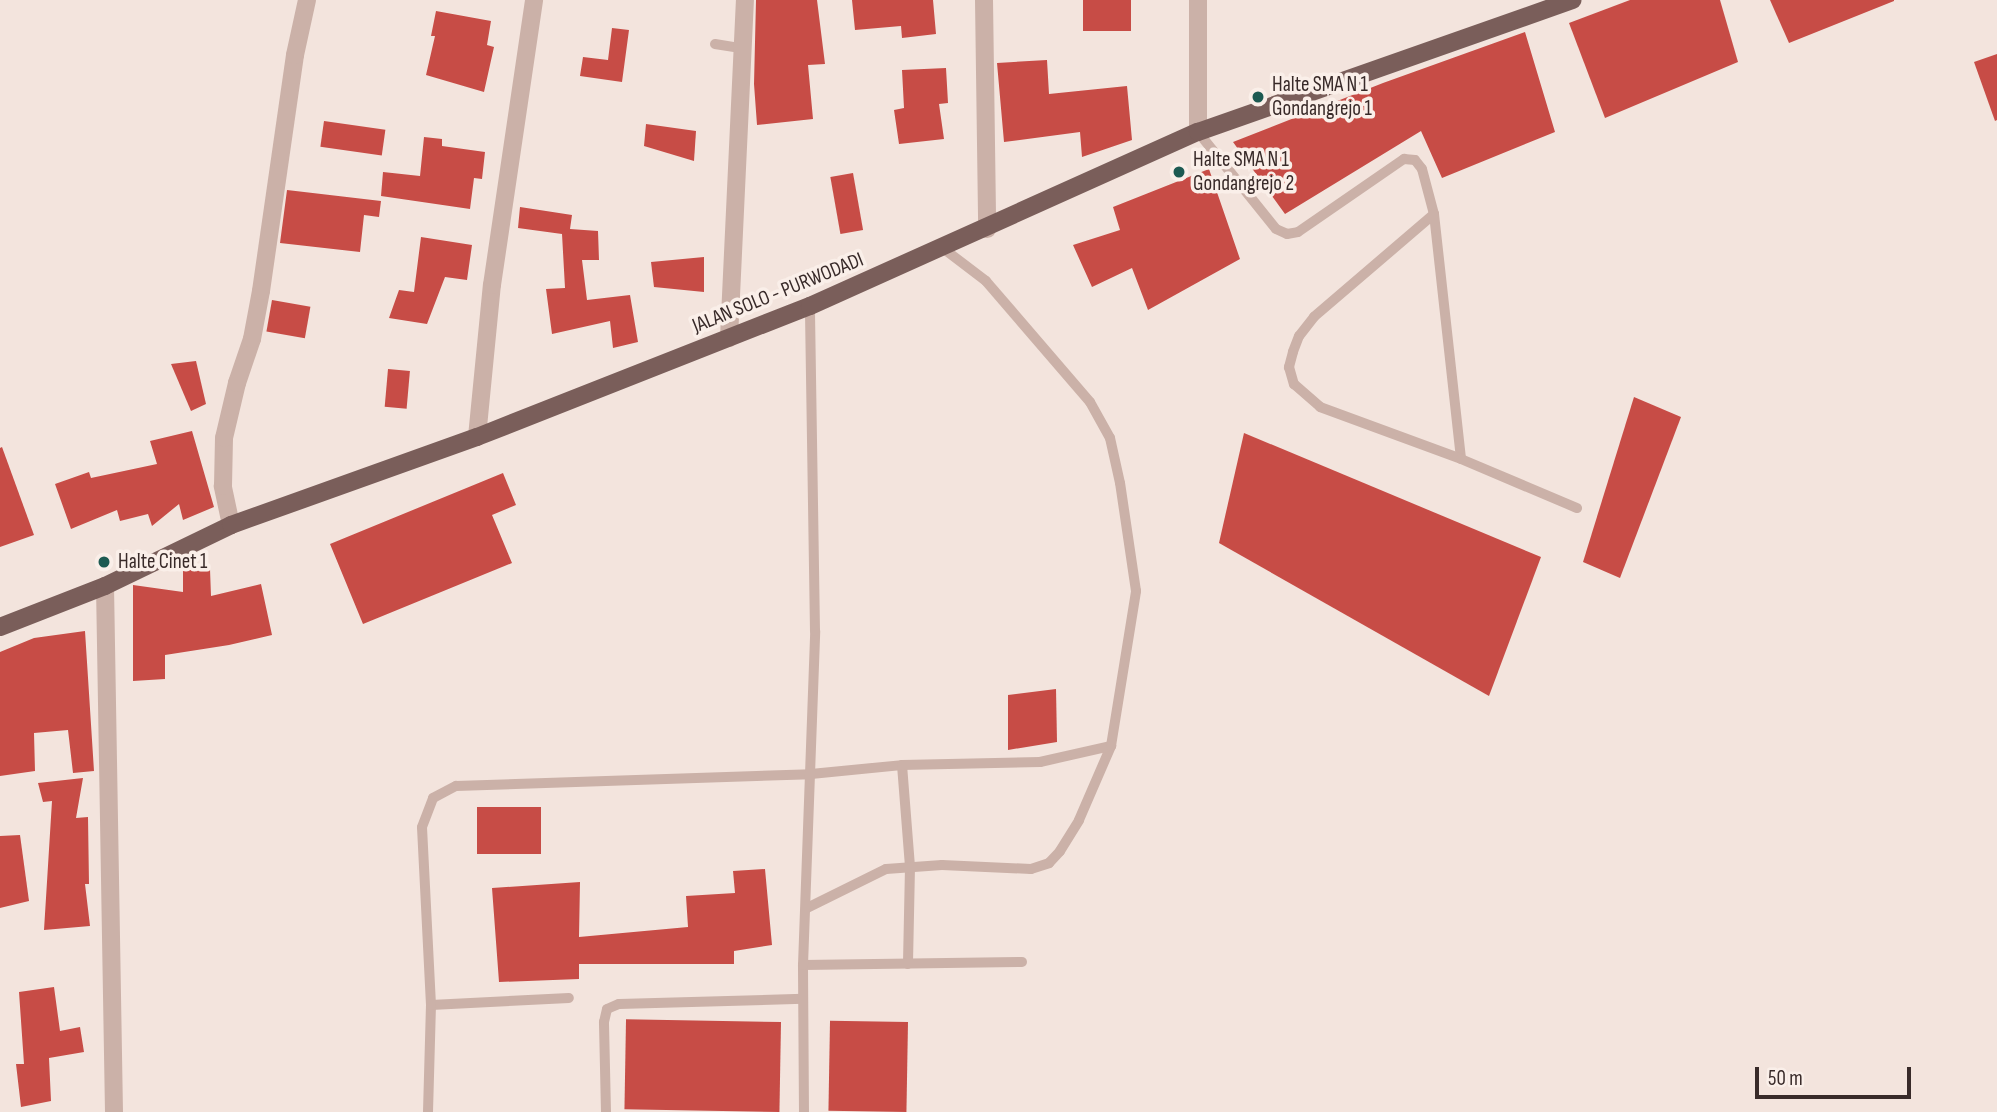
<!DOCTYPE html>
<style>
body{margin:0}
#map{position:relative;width:1997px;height:1112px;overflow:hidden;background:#f3e4dd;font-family:"Sofia Sans Condensed",sans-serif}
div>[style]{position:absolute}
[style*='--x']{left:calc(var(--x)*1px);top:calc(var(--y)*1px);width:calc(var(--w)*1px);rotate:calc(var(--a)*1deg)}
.building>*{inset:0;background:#c74c46;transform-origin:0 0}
.service>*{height:10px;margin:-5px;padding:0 5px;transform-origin:5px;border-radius:5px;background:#cbb1a8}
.minor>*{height:18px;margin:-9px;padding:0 9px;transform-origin:9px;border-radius:9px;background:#cbb1a8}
.primary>*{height:18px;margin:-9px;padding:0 9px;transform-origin:9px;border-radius:9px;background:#7a5e5a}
.dots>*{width:19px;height:19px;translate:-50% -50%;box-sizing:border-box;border:4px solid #faefe9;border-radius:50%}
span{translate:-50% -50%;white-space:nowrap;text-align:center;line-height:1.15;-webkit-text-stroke:7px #faefe9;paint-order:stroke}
.poi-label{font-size:21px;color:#382a29}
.left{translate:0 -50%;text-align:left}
.street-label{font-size:21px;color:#382a29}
.scale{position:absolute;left:1755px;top:1067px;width:156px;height:32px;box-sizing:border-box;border:4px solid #382a29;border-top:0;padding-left:9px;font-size:21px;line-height:24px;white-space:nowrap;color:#382a29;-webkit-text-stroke:5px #faefe9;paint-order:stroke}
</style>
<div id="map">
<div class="building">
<div style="clip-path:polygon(756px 0,817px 0,825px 64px,808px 65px,813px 119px,757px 125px,754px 84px)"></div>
<div style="clip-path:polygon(852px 0,933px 0,936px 34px,902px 38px,901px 26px,855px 30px)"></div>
<div style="left:1083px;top:0;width:48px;height:31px"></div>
<div style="clip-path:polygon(1630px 0,1720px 0,1738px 62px,1605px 118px,1569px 23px)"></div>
<div style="clip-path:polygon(1770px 0,1894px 0,1894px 1px,1789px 43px)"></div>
<div style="clip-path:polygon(436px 11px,491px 21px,487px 45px,494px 47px,484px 92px,426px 75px,435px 36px,431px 36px)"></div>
<div style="clip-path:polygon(612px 28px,629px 30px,622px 82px,580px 76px,583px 57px,608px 60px)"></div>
<div style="clip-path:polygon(1525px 32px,1555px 132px,1442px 178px,1421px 131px,1285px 214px,1233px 142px,1383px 83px)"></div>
<div style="clip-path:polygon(1997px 54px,1997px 120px,1995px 121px,1974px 62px)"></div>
<div style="clip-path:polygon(1047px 60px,1049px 94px,1127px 86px,1132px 140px,1082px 157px,1080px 132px,1004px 142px,997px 63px)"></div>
<div style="clip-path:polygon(946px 68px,948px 103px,939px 104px,944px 139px,899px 144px,894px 110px,904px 108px,902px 70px)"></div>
<div style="left:324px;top:121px;width:62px;height:26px;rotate:8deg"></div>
<div style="clip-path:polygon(646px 124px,696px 131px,694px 161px,644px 146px)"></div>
<div style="clip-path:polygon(424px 137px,442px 139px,442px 146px,485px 152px,482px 179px,474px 178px,470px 209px,381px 196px,383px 172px,420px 176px)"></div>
<div style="clip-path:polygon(1209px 169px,1240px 259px,1148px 310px,1132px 268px,1092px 287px,1073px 245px,1120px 230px,1113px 207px)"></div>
<div style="left:853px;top:173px;width:58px;height:23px;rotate:80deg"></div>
<div style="clip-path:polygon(287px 190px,381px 201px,379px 217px,364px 215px,360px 252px,280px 243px)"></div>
<div style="clip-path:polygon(520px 207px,572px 215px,570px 229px,598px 231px,599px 260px,582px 260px,587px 300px,630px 295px,638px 342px,613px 348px,610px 321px,552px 334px,546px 289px,565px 288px,562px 234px,518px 228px)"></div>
<div style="clip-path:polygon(421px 237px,472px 245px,467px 280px,445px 277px,427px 324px,389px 318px,399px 290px,414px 292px)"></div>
<div style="clip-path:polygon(704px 257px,704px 292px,654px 287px,651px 262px)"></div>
<div style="left:272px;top:300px;width:39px;height:32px;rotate:10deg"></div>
<div style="clip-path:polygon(196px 361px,206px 404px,191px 411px,171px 364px)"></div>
<div style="left:388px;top:369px;width:22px;height:38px;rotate:5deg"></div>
<div style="clip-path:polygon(1634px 397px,1681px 417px,1620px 578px,1583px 562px)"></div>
<div style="clip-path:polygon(192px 431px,214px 507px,183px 520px,179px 504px,152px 526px,148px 514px,120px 521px,117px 510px,71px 529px,55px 484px,89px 472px,91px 478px,157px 464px,150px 441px)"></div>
<div style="clip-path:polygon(1244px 433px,1541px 557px,1489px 696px,1219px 543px)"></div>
<div style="clip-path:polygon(2px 447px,34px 535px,0 547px,0 448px)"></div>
<div style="clip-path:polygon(503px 473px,516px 505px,492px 515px,512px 563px,363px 624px,330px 544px)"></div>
<div style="clip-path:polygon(210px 569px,211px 596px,261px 584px,272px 635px,229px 645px,165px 655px,165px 679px,133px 681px,133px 585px,183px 592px,183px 570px)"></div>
<div style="clip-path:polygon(85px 631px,94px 771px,73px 773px,68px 730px,34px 733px,35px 771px,0 776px,0 652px,34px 638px)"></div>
<div style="clip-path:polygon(1056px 689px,1057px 742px,1008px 750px,1008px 695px)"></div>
<div style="clip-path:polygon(83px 778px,76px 818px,88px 817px,89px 884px,85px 884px,90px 926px,44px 930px,52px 801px,43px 802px,38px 783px)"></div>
<div style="left:477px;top:807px;width:64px;height:47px"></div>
<div style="clip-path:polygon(20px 835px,29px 901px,0 908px,0 836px)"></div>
<div style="clip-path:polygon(765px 869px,772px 945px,734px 951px,734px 964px,579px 964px,579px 979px,499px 982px,492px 888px,580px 882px,579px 937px,688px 927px,686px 896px,735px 893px,733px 871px)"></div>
<div style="clip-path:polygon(54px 987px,60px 1031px,80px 1027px,84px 1052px,49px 1058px,51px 1101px,21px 1107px,16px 1064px,24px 1064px,19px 992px)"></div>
<div style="left:781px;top:1022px;width:90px;height:155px;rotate:91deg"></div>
<div style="left:908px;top:1022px;width:90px;height:78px;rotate:91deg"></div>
</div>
<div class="service">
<div style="--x:715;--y:44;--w:26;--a:9"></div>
<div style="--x:1198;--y:132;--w:124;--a:51.2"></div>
<div style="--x:1276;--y:229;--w:12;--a:24"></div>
<div style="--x:1287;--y:234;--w:11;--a:-10"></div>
<div style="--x:1298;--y:232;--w:129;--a:-34.6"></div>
<div style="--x:1404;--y:159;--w:11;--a:5"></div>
<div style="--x:1415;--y:160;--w:11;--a:52"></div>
<div style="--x:1422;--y:169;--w:47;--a:75.1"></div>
<div style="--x:1434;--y:214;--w:246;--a:83.7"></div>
<div style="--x:1434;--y:214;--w:158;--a:139.4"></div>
<div style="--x:1314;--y:317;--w:24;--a:128"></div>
<div style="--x:1299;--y:336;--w:17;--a:111"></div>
<div style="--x:1293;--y:352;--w:16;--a:105"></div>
<div style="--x:1289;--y:367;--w:18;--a:74"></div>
<div style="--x:1294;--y:384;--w:35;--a:41"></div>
<div style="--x:1320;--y:407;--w:150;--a:20.2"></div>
<div style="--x:1461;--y:459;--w:126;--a:22.9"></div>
<div style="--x:902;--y:765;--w:102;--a:85.5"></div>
<div style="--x:910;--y:867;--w:97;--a:91.2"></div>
<div style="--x:807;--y:908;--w:88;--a:-26.3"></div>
<div style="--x:886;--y:869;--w:56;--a:-4.1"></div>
<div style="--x:942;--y:865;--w:89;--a:2.6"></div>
<div style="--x:1031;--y:869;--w:19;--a:-18"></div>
<div style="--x:1049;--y:863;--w:16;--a:-47"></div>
<div style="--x:1060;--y:851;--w:36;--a:-58"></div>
<div style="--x:1079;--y:820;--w:81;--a:-66.6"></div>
<div style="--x:803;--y:965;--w:219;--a:-0.8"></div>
<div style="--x:431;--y:1005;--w:138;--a:-2.9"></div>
<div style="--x:428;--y:1112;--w:107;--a:-88.4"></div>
<div style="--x:431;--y:1005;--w:178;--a:-92.9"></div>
<div style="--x:422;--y:827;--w:31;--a:-69"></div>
<div style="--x:433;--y:798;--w:26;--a:-28"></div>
<div style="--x:456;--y:786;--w:355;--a:-1.9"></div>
<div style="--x:811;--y:774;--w:91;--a:-5.6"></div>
<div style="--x:902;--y:765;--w:138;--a:-1.2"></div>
<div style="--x:1040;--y:762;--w:73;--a:-12.7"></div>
<div style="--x:1111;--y:746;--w:157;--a:-80.8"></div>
<div style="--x:1136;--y:591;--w:109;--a:-98.4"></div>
<div style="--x:1120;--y:483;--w:46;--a:-102.5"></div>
<div style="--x:1110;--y:438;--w:41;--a:-119.1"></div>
<div style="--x:1090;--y:402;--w:160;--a:-130.7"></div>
<div style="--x:986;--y:281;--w:53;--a:-142.7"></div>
<div style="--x:606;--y:1112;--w:90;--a:-91.3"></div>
<div style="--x:604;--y:1022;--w:13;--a:-77"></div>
<div style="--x:607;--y:1009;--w:13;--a:-23"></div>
<div style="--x:619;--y:1004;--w:184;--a:-1.6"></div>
<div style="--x:804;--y:1112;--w:147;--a:-90.4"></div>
<div style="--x:803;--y:965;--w:334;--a:-87.9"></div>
<div style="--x:815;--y:631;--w:325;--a:-90.9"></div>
</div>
<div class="minor">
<div style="--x:984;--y:0;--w:229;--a:89.2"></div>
<div style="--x:1198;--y:132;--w:132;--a:-90"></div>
<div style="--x:729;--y:338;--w:338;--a:-87.3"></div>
<div style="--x:477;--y:437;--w:153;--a:-84.4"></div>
<div style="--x:492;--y:285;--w:288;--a:-81.6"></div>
<div style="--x:231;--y:525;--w:40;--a:-102"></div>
<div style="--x:223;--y:486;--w:48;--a:-88.8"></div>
<div style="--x:224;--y:438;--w:57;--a:-76.7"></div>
<div style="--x:237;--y:383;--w:46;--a:-71.2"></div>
<div style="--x:252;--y:339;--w:49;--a:-79.4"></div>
<div style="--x:261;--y:291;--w:238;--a:-81.8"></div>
<div style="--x:295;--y:55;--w:56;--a:-77.7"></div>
<div style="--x:105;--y:586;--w:526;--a:89.02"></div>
</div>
<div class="primary">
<div style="--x:0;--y:627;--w:113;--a:-21.3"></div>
<div style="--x:105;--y:586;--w:140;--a:-25.8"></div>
<div style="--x:231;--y:525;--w:261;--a:-19.7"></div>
<div style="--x:477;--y:437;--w:358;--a:-21.5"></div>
<div style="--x:810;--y:306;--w:425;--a:-24.2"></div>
<div style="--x:1198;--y:132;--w:397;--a:-19.4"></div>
</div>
<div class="dots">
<div style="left:1258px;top:97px;background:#1d5a52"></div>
<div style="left:1179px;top:172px;background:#1d5a52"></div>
<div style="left:104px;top:562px;background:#1d5a52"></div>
</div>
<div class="poi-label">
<span class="left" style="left:1272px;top:97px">Halte SMA N 1<br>Gondangrejo 1</span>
<span class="left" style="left:1193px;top:172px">Halte SMA N 1<br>Gondangrejo 2</span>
<span class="left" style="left:118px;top:562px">Halte Cinet 1</span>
</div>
<div class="street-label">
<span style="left:778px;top:293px;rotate:-22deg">JALAN SOLO - PURWODADI</span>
</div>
<div class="scale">50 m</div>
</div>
